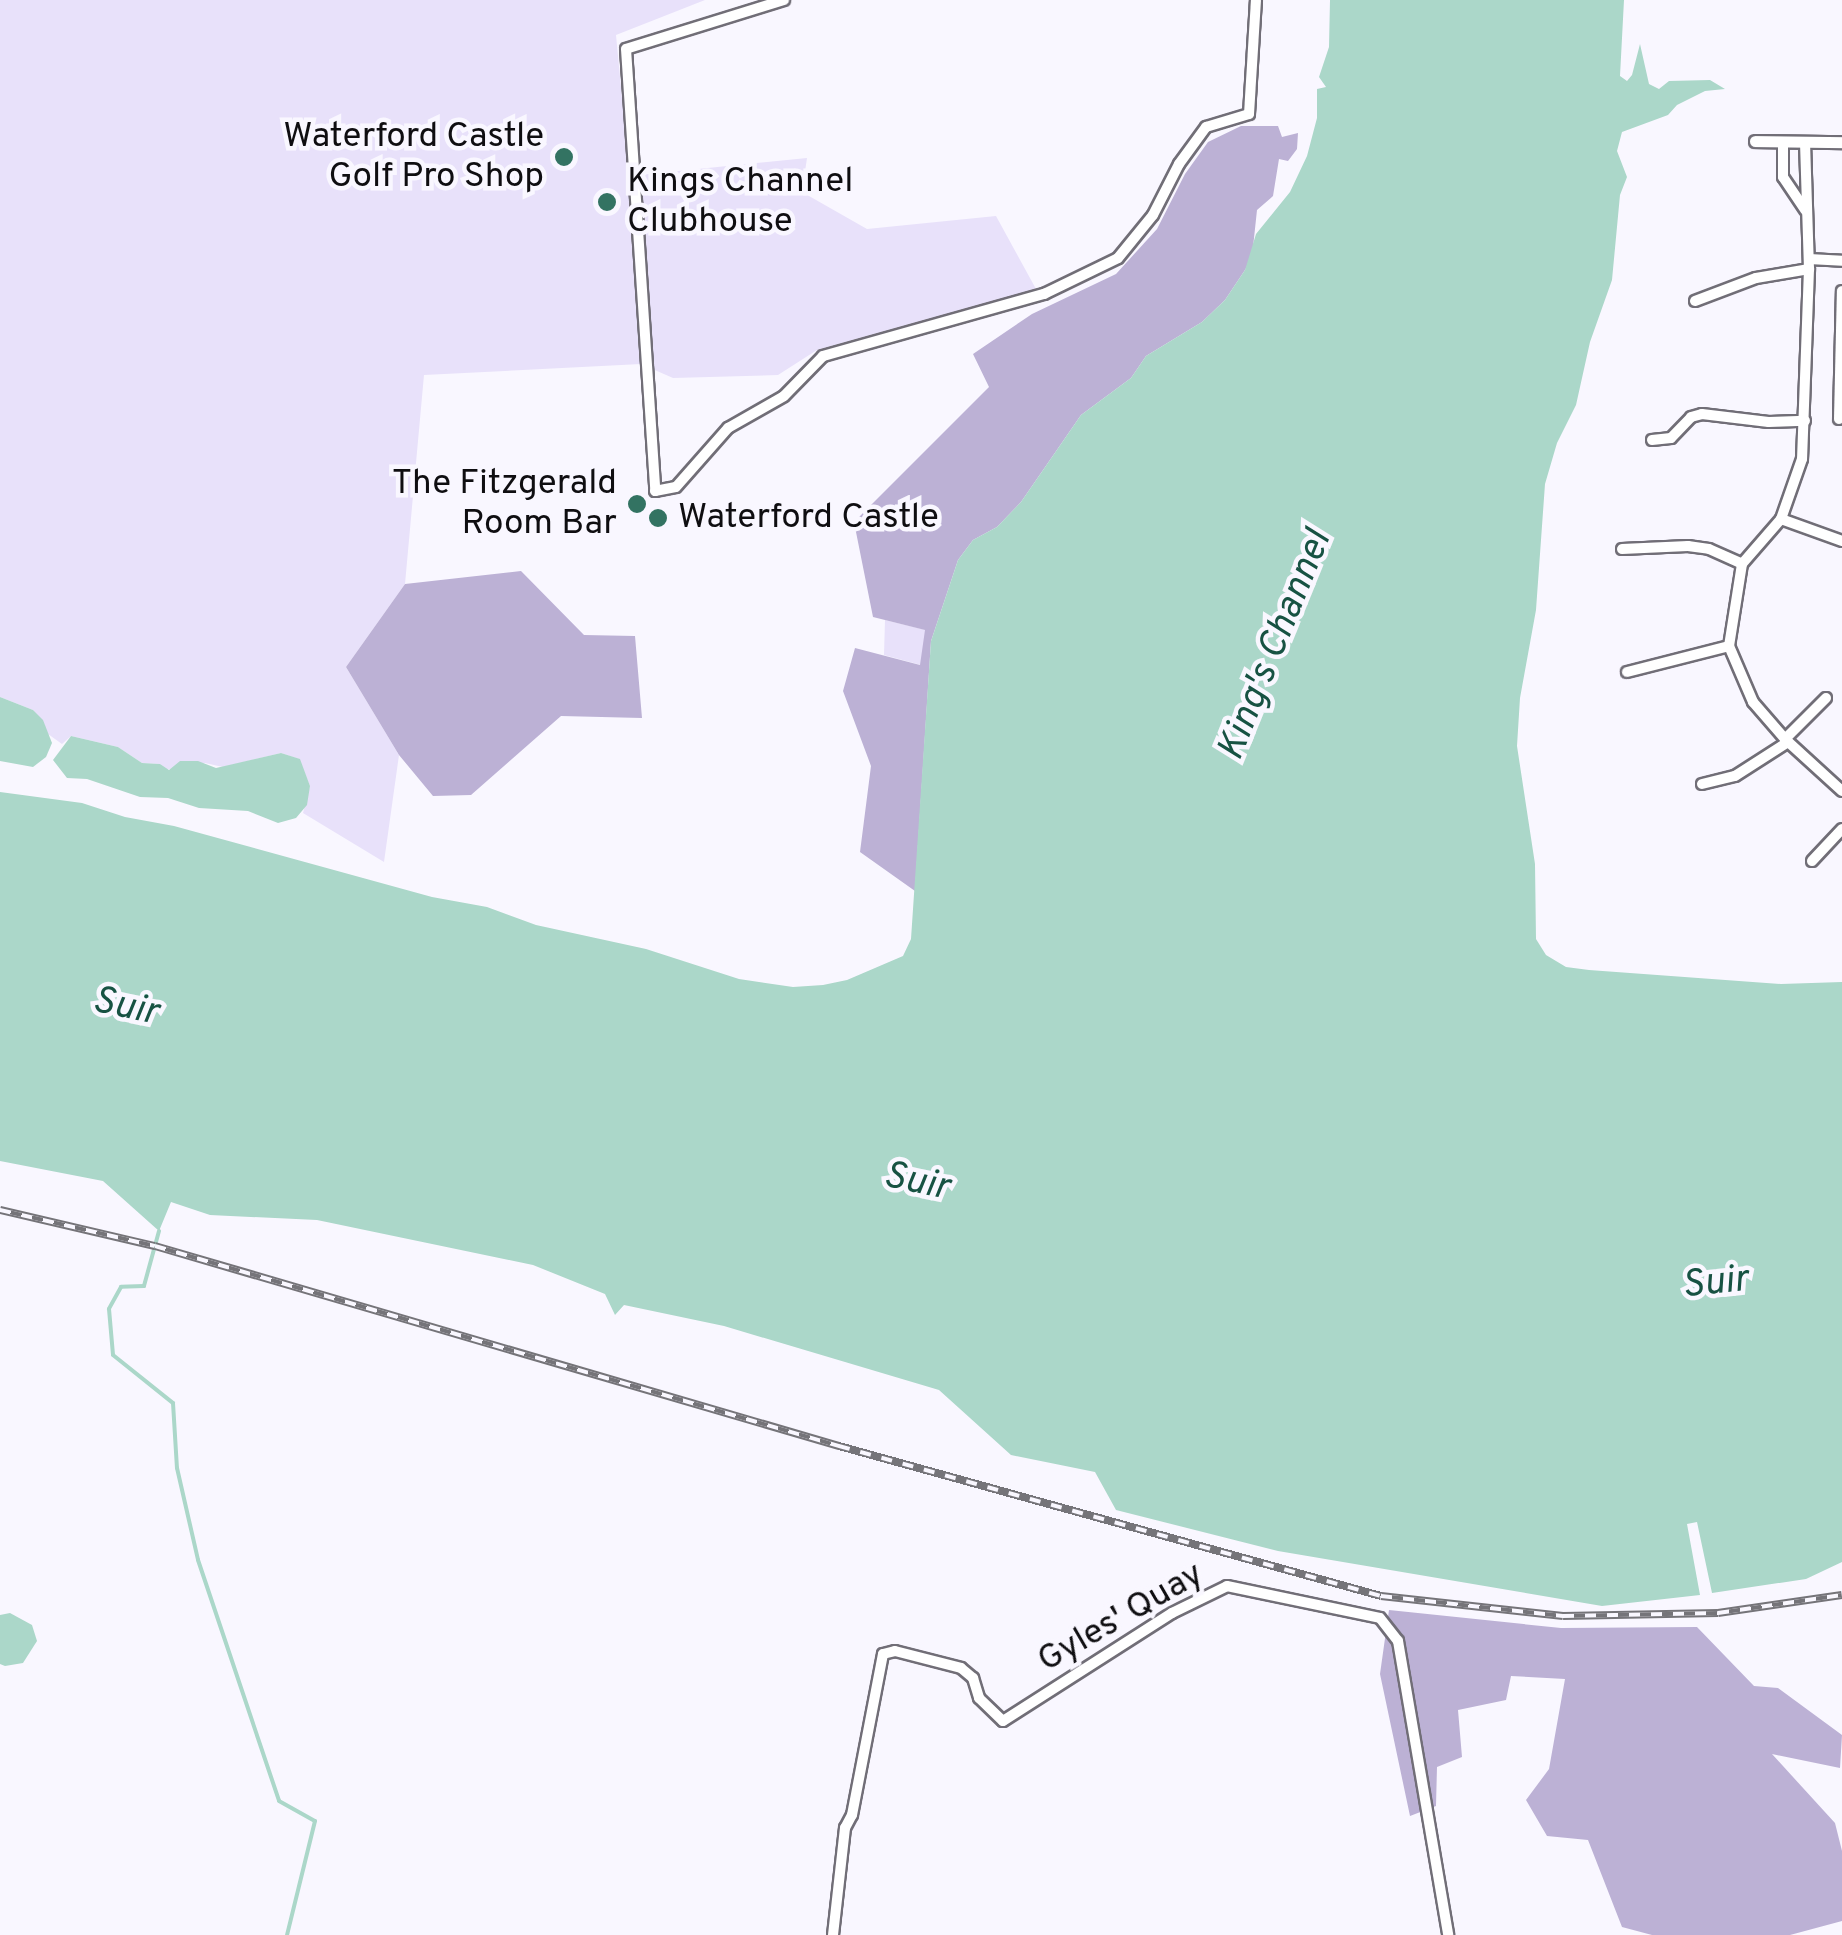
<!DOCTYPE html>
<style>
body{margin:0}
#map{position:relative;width:1842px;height:1935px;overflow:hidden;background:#f9f7ff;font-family:Overpass,sans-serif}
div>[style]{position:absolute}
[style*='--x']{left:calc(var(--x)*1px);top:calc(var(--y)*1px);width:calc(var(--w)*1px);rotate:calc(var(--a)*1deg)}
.green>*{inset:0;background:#e8e1fa}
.forest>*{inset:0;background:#bcb1d5}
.water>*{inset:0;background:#abd7c9}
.stream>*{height:4px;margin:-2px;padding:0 2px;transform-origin:2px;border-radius:2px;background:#abd7c9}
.roads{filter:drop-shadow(2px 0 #716e77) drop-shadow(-2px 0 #716e77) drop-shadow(0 2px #716e77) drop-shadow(0 -2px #716e77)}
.minor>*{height:10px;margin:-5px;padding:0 5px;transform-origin:5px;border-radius:5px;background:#fff}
.tertiary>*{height:11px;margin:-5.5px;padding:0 5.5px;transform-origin:5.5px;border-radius:5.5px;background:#fff}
.rail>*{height:8px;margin-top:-4px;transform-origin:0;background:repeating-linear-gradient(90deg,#f9f7ff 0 11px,#757479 0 22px);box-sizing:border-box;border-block:2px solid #757479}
.dots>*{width:28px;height:28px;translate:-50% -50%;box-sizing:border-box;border:5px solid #f9f7ff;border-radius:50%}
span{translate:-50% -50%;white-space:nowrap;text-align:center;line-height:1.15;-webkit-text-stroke:9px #f9f7ff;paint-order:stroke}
.poi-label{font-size:35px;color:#0f0e11}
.right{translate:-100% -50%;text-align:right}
.left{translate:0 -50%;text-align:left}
.street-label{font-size:35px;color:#0f0e11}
.water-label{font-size:38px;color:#175243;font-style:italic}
</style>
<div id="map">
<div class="green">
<div style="clip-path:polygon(0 0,705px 0,616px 35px,629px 171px,639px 175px,807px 158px,802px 192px,867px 229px,996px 216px,1036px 289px,817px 350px,778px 375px,673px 378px,641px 364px,424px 375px,405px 584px,346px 667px,399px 755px,384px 862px,303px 813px,310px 786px,299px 759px,281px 753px,223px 767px,205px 763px,164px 770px,160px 764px,142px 763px,118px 747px,71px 736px,62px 744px,48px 734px,33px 710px,0 697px)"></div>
<div style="clip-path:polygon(885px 620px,926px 630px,921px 665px,884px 655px)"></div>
</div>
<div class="forest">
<div style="clip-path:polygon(1241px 126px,1278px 126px,1282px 137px,1298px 133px,1297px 149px,1288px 161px,1279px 159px,1273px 196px,1257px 210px,1252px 257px,1245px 270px,1225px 300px,1202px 322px,1146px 356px,1131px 378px,1081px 415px,1021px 502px,997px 527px,973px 540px,958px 560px,931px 641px,915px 891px,860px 852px,871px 766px,843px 691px,855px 648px,920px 665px,925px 630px,873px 617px,854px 522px,989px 387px,973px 354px,1032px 314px,1116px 274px,1157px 229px,1185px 174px,1208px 142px)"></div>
<div style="clip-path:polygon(521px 571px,584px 635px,635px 636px,642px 718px,561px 716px,471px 795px,433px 796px,399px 755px,346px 667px,405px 584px)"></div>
<div style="clip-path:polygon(1389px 1610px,1561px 1628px,1697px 1627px,1754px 1686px,1778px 1688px,1842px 1735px,1840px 1768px,1772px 1754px,1835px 1823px,1842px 1851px,1842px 1921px,1790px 1935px,1652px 1935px,1622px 1927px,1588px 1840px,1547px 1836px,1526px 1800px,1549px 1769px,1565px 1679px,1511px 1676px,1506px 1700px,1458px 1710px,1462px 1757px,1437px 1767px,1436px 1806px,1410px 1816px,1380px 1674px)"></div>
</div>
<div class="water">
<div style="clip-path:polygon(1330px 0,1624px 0,1620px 76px,1627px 81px,1632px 75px,1640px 44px,1649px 84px,1659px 89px,1669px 81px,1710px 80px,1725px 89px,1705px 91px,1677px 105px,1668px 115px,1622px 132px,1617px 151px,1627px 177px,1620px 195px,1612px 280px,1590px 342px,1576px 405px,1557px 443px,1545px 484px,1536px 610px,1520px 698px,1517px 746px,1535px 864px,1536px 939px,1546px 955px,1566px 967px,1589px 970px,1781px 984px,1842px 982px,1842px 1562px,1806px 1579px,1712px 1593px,1697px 1522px,1687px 1524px,1700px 1595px,1602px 1606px,1278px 1551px,1116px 1510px,1095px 1472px,1011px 1455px,939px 1390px,724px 1326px,624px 1305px,615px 1315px,605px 1294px,533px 1265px,317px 1220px,210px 1215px,171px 1202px,159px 1231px,103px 1181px,0 1161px,0 792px,82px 803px,125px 817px,174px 826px,432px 897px,487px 907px,536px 925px,646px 949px,739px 979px,793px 987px,823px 985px,847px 980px,903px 956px,911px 939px,931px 641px,958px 560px,973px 540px,997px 527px,1021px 502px,1081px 415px,1131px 378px,1146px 356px,1202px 322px,1225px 300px,1245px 270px,1256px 234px,1290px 192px,1307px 156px,1317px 118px,1317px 89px,1326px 87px,1319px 77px,1329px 47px)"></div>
<div style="clip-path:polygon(0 697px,33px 710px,43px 720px,52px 743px,46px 757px,33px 767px,0 761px)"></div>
<div style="clip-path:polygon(71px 736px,118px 747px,142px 763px,160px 764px,169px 770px,180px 761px,198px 761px,216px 768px,281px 753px,300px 759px,310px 786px,307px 805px,296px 818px,278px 823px,248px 811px,199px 808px,168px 798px,140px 797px,87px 779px,67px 778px,53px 760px)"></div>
<div style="clip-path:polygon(10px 1613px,32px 1625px,37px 1641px,23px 1663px,5px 1666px,0 1664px,0 1615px)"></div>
</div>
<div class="stream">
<div style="--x:159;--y:1231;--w:57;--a:105.3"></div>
<div style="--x:144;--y:1286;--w:23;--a:178"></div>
<div style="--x:121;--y:1287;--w:25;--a:119"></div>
<div style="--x:109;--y:1309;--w:46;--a:85"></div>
<div style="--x:113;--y:1355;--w:77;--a:38.7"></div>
<div style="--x:173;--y:1403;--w:65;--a:86.5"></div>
<div style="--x:177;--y:1468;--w:94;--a:77.1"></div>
<div style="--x:198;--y:1560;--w:254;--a:71.4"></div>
<div style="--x:279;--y:1801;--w:41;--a:29.1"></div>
<div style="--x:315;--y:1821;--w:117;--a:103.8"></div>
</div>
<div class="roads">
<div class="minor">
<div style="--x:784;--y:0;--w:165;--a:162.8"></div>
<div style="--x:626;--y:49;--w:443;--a:86.2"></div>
<div style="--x:655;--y:491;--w:21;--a:-11"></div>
<div style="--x:676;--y:487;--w:79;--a:-48.6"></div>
<div style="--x:728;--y:428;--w:64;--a:-29.7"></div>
<div style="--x:784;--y:396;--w:56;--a:-45.7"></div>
<div style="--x:823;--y:356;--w:230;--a:-15.7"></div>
<div style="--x:1044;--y:294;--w:82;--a:-25.9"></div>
<div style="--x:1118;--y:258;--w:55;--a:-50.9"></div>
<div style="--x:1153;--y:215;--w:57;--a:-63"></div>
<div style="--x:1179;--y:164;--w:46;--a:-53.9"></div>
<div style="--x:1206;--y:127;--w:45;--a:-16.8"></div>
<div style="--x:1249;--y:114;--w:114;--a:-86.5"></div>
<div style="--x:1783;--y:142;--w:35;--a:90"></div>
<div style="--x:1783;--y:177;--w:40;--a:56"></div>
<div style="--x:1805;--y:142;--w:127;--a:88.2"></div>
<div style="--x:1809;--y:269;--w:190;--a:92.1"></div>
<div style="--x:1802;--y:459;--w:64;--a:109.3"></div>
<div style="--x:1781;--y:519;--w:60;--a:130.9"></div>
<div style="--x:1742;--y:564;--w:83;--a:99"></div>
<div style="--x:1729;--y:646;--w:61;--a:66.8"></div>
<div style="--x:1753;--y:702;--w:49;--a:49.1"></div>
<div style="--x:1785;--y:739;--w:77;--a:42.4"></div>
<div style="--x:1809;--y:259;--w:33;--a:3"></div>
<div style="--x:1695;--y:301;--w:65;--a:-20.7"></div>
<div style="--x:1756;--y:278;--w:54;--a:-9.6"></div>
<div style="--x:1839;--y:419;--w:128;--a:-88.7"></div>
<div style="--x:1652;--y:440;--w:19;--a:-6"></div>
<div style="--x:1671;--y:438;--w:29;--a:-46"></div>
<div style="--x:1691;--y:417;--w:11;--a:-15"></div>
<div style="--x:1702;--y:414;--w:67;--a:6.8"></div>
<div style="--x:1769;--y:422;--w:36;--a:-2"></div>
<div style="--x:1781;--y:519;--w:65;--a:19.8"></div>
<div style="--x:1622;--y:549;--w:66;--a:-2.6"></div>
<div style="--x:1688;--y:546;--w:21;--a:8"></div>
<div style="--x:1709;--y:549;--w:36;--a:24"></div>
<div style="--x:1627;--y:672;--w:105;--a:-14.3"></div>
<div style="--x:1785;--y:739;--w:58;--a:-45"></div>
<div style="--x:1702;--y:784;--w:34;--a:-14"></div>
<div style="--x:1735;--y:776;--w:63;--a:-32.7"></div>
<div style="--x:1812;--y:861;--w:44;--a:-46.8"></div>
<div style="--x:833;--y:1935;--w:108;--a:-83.6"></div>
<div style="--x:845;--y:1828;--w:15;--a:-62"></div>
<div style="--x:852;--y:1815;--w:164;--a:-79.1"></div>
<div style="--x:883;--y:1654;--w:12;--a:-14"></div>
<div style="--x:895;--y:1651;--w:68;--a:14.4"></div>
<div style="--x:961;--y:1668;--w:16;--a:40"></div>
<div style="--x:973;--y:1678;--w:21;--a:73"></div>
<div style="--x:979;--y:1698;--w:33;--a:44"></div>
<div style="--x:1003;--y:1721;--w:201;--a:-32.6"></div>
<div style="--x:1172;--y:1613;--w:61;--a:-26.1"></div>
<div style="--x:1227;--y:1586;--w:156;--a:11.8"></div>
<div style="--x:1380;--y:1618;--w:29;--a:52"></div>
<div style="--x:1398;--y:1641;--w:298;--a:80.3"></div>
</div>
<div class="tertiary">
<div style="--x:1755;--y:141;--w:87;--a:0.7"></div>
</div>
</div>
<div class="rail">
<div style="--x:0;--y:1210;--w:159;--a:13.1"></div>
<div style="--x:155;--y:1246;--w:713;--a:16.3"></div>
<div style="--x:839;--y:1446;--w:562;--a:15.47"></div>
<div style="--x:1381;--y:1596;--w:183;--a:6.3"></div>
<div style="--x:1563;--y:1616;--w:155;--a:-1.1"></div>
<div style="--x:1718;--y:1613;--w:125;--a:-8.3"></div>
</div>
<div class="dots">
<div style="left:564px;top:157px;background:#337362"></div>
<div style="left:607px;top:202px;background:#337362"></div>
<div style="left:637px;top:504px;background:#337362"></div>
<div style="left:658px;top:518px;background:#337362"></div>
</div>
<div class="poi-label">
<span class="right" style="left:544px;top:157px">Waterford Castle<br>Golf Pro Shop</span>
<span class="left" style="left:627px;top:202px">Kings Channel<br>Clubhouse</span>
<span class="right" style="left:617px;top:504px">The Fitzgerald<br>Room Bar</span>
<span class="left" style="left:678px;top:518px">Waterford Castle</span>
</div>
<div class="street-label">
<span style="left:1121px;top:1618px;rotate:-30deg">Gyles' Quay</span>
</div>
<div class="water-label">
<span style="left:1276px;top:646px;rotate:-68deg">King's Channel</span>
<span style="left:125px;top:1008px;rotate:12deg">Suir</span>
<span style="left:916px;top:1183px;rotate:12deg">Suir</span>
<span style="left:1715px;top:1284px;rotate:-6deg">Suir</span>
</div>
</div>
